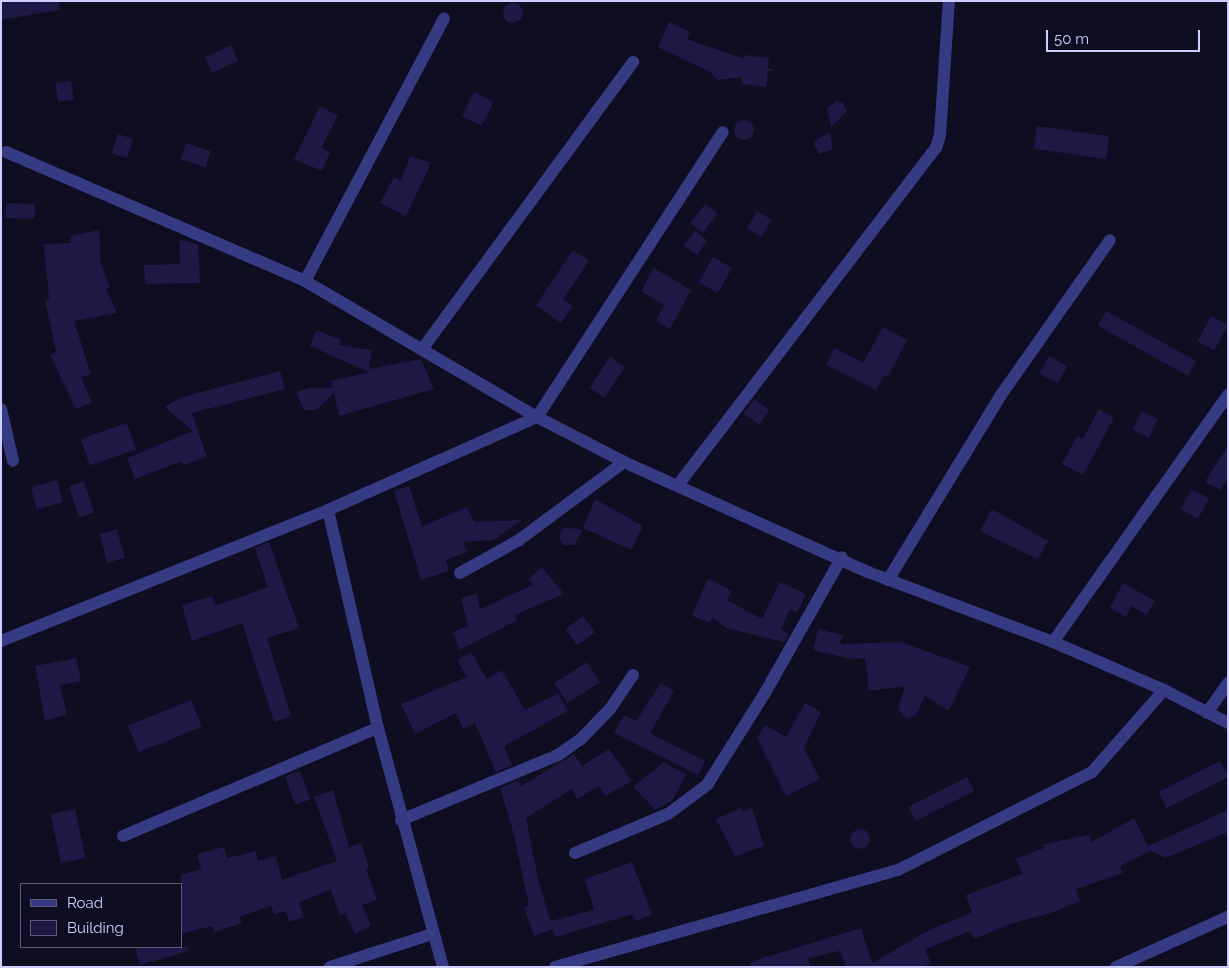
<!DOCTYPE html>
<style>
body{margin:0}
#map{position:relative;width:1229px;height:968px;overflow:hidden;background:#0e0d22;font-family:Raleway,sans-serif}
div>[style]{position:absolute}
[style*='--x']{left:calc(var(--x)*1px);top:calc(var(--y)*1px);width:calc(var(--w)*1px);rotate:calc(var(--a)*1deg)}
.building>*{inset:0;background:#1d1844;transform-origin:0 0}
.round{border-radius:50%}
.minor>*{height:12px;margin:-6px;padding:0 6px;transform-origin:6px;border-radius:6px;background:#363a83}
span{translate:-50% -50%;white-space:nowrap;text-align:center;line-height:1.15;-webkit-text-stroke:5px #0e0d22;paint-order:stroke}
.frame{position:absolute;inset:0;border:2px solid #cfceff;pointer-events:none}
.legend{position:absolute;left:20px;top:883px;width:162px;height:65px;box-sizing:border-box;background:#0e0d22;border:1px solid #5b5a7a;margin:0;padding:6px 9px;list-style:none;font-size:15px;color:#cfceff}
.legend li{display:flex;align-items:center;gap:10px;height:25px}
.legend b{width:25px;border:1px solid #5b5a7a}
.scale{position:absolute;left:1046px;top:30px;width:154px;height:22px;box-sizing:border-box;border:2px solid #cfceff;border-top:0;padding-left:6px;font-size:15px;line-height:18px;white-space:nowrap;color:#cfceff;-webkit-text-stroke:4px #0e0d22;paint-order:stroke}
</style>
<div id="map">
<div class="building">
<div style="clip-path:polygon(12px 1px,59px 1px,60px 10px,1px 20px,1px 3px)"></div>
<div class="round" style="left:503px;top:3px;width:20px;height:20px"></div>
<div style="clip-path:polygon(669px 22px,690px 32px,687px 39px,744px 59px,745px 55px,769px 58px,768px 68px,775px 70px,768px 71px,766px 87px,741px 84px,742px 77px,718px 80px,710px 72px,658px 47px)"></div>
<div style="left:231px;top:45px;width:17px;height:29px;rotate:65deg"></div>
<div style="left:71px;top:81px;width:19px;height:16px;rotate:81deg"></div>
<div style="left:474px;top:92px;width:22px;height:27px;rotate:27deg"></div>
<div style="clip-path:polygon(836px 101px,843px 103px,847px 111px,831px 127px,827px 108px)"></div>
<div style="clip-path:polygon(320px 106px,338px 116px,321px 148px,330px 152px,322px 171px,294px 159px)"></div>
<div class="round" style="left:734px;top:120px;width:20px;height:20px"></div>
<div style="left:1037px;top:126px;width:73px;height:23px;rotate:8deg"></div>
<div style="clip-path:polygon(830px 132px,833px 149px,819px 154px,813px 142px)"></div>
<div style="left:118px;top:134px;width:16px;height:20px;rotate:18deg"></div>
<div style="left:186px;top:143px;width:26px;height:17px;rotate:18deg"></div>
<div style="clip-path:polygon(410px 156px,431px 163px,406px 216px,380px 203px,394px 177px,401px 181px)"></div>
<div style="left:6px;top:203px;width:29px;height:15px;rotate:2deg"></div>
<div style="left:705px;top:204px;width:16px;height:24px;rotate:38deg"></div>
<div style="left:757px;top:211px;width:17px;height:20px;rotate:31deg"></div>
<div style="clip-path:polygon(99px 230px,101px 264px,110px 287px,106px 289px,117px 313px,74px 321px,91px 374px,81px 377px,92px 403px,76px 409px,50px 355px,56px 352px,45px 300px,49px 299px,44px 244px,71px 243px,71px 236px)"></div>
<div style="left:695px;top:231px;width:16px;height:18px;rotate:38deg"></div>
<div style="clip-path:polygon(179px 240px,198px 244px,200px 283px,145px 284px,144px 265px,180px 264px)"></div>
<div style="clip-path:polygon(573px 250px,589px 261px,563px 299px,573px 306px,561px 323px,536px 305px)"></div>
<div style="left:713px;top:257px;width:22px;height:29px;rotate:30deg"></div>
<div style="clip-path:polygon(654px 268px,691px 290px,670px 329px,656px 321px,664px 305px,641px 291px)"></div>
<div style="left:1106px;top:311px;width:103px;height:17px;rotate:29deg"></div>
<div style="left:1211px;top:316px;width:19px;height:29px;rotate:28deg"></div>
<div style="clip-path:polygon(883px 327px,907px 340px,888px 376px,884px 375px,876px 390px,826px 365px,834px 348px,863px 363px)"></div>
<div style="clip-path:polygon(316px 330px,341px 340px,339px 345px,372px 350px,369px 369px,421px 359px,434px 389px,339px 416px,334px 393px,316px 410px,304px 410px,296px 392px,309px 388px,333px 388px,331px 381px,369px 372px,310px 346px)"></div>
<div style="left:1049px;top:356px;width:21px;height:20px;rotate:29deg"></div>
<div style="left:610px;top:357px;width:18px;height:37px;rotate:34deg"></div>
<div style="clip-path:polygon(280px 371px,285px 389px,192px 413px,207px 457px,184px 465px,182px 461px,135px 479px,127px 458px,193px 431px,165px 407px,179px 398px)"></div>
<div style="left:754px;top:399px;width:19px;height:18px;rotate:35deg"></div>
<div style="clip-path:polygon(1099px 409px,1114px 418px,1083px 475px,1062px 464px,1077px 436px,1083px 439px)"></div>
<div style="left:1142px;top:411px;width:18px;height:21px;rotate:27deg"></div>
<div style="left:127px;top:423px;width:28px;height:49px;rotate:71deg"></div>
<div style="clip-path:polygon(1228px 445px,1228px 477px,1220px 490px,1205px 482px)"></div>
<div style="left:57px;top:480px;width:23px;height:27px;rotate:75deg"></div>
<div style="left:84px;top:481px;width:33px;height:16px;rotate:72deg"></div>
<div style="clip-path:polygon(409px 486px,422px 526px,467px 507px,474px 522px,522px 520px,493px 540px,463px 542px,467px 552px,446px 560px,449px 571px,421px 580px,394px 491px)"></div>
<div style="left:1192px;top:489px;width:20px;height:23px;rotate:30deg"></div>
<div style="clip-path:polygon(595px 499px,643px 526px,631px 550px,583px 528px)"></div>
<div style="clip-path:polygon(992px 509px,1048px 541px,1038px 559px,980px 531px)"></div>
<div style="clip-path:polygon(564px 527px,583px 530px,574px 545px,563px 545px,559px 536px)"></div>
<div style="left:117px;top:529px;width:30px;height:18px;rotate:75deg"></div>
<div style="clip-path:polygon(269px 542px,299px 628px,267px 638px,291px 716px,274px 722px,242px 623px,192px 641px,182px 605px,212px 596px,215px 606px,268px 587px,255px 548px)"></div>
<div style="clip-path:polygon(542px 567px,564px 594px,515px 615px,517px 620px,460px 650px,453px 632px,468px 626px,461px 598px,477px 594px,480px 609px,533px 585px,528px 579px)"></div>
<div style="clip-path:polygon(708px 578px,732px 591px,727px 600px,762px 619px,780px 582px,806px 594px,797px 613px,790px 609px,781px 629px,789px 634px,784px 642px,726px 628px,712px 617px,710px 623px,692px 616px)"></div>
<div style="clip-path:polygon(1123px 583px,1155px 601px,1147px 615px,1132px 606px,1126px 617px,1110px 608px)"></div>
<div style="left:583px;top:616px;width:20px;height:22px;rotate:53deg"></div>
<div style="clip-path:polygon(818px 629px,843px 635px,840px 644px,901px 642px,970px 667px,949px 711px,925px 696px,916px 715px,906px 719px,898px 709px,905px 686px,869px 691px,865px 658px,851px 659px,813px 650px)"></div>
<div style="clip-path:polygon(471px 652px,487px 679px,502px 670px,525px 710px,558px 693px,568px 711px,504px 746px,512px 765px,496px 772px,475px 723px,463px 729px,456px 713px,415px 734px,401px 704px,467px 677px,457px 660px)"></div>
<div style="clip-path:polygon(76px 658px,81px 681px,60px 685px,67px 715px,45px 720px,35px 666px)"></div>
<div style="left:587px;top:662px;width:24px;height:39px;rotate:57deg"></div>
<div style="clip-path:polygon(661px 683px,674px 691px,650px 733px,705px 761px,698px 775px,614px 733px,624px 715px,636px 721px)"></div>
<div style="left:191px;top:700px;width:29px;height:68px;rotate:68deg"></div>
<div style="clip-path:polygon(805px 703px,821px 712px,804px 748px,820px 779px,786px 796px,757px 738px,765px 725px,786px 737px)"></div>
<div style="clip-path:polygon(609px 749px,632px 781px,605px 796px,599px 786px,577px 799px,572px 789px,526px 818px,539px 883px,552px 925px,551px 921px,594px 910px,585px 879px,632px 862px,652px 915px,636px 921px,633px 914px,555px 937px,553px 929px,534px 936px,524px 908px,529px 906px,514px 835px,500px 788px,519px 780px,521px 786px,574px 754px,582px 766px)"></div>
<div style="left:1220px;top:761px;width:18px;height:69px;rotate:63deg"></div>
<div style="clip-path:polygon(664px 762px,686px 775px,672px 801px,656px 810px,633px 787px)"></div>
<div style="left:300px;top:771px;width:30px;height:16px;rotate:70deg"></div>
<div style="left:967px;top:777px;width:16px;height:66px;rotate:63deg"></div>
<div style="clip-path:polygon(333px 790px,349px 847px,361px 843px,369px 868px,366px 869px,377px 900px,362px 905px,371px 926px,355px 934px,345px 913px,340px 915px,331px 890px,299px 902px,304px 917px,289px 922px,286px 911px,274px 914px,271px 906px,239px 917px,242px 923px,214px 932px,212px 926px,181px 934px,181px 875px,201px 869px,197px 854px,224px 847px,227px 858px,256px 851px,258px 861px,276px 856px,282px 880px,337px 861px,314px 797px)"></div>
<div style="clip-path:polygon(741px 808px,743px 812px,752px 808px,764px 846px,735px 856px,716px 819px)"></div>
<div style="left:75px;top:809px;width:50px;height:25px;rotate:78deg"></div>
<div style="clip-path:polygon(1228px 810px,1228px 832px,1165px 858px,1151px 851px,1120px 866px,1123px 873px,1076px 889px,1080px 901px,1054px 912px,1010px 924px,974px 939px,970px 931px,925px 949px,931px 963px,922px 967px,846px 967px,840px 951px,808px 958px,811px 967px,751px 967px,750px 962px,861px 928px,872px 963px,928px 931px,972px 912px,966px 895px,1022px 874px,1016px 859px,1044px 848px,1043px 844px,1089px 835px,1092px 842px,1134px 818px,1148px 846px)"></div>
<div class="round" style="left:850px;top:829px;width:20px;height:20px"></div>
<div style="clip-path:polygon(135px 947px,188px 947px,188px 951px,140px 965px)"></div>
</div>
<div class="minor">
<div style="--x:6;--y:152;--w:326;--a:23.3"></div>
<div style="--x:305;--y:281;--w:269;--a:30.4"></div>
<div style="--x:537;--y:417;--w:98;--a:27.3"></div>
<div style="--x:624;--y:462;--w:268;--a:24.3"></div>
<div style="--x:868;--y:572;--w:198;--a:20.7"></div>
<div style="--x:1053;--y:642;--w:121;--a:23.4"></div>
<div style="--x:1164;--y:690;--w:72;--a:27.3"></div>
<div style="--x:305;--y:281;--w:297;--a:-62.1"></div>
<div style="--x:423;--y:348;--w:355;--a:-53.7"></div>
<div style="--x:1;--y:409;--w:53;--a:77"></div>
<div style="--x:678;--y:485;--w:424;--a:-52.6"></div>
<div style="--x:936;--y:148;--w:14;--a:-73"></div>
<div style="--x:940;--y:135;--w:134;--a:-86.2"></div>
<div style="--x:328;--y:510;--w:224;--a:77.1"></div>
<div style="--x:378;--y:728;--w:248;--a:74.8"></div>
<div style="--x:460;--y:573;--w:68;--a:-29.2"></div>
<div style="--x:519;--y:540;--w:131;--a:-36.6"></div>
<div style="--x:888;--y:580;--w:217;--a:-58.6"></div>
<div style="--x:1001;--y:395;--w:189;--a:-54.9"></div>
<div style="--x:1;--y:641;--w:352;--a:-21.8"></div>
<div style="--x:328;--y:510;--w:229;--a:-24"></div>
<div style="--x:537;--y:417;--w:340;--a:-56.9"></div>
<div style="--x:1053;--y:642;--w:303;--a:-54.7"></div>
<div style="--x:1207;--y:713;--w:37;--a:-55"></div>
<div style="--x:401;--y:820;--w:170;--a:-22.5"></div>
<div style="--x:558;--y:755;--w:28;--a:-35"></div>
<div style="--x:581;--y:739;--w:42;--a:-46"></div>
<div style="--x:610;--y:709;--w:41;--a:-55.9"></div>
<div style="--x:123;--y:836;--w:277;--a:-23"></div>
<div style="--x:575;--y:853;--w:101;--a:-22.8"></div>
<div style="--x:668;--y:814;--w:49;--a:-36.6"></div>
<div style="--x:707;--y:785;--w:109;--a:-57.8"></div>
<div style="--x:765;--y:693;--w:156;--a:-60.5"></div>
<div style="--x:330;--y:967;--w:107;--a:-17.9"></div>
<div style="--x:555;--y:967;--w:356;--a:-15.8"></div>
<div style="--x:898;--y:870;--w:217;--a:-26.8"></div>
<div style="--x:1092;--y:772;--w:109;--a:-48.7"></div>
<div style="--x:1116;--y:967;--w:123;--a:-24.1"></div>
</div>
<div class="frame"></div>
<ul class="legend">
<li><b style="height:6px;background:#363a83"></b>Road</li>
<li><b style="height:14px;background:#1d1844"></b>Building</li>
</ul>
<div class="scale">50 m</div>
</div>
